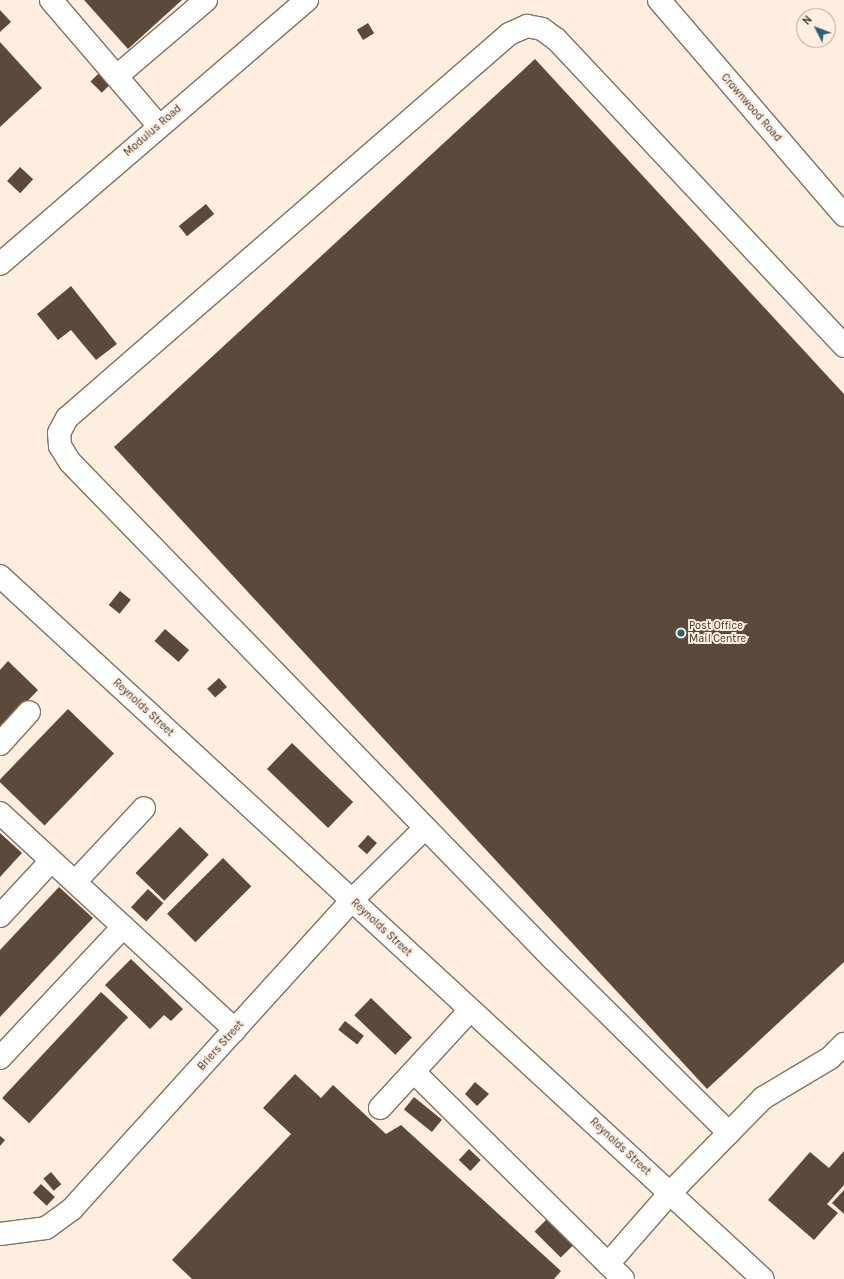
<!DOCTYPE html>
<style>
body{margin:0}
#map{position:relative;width:844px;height:1279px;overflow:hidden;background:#feeee0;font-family:Karla,sans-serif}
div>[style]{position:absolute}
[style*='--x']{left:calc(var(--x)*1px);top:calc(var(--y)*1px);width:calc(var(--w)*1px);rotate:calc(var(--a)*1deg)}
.building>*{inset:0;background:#5b4a3c;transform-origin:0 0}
.roads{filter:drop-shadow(1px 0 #847262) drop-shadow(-1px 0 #847262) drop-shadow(0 1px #847262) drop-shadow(0 -1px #847262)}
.minor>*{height:22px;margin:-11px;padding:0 11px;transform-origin:11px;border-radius:11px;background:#fff}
.major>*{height:22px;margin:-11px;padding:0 11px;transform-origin:11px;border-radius:11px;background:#fff}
.dots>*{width:11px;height:11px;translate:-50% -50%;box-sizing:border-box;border:2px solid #feeee0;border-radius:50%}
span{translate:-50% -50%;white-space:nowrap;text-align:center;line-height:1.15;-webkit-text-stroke:4px #feeee0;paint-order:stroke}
.street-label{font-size:11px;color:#3b332c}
.poi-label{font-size:11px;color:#3b332c}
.left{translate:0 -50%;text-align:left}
.north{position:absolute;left:796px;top:8px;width:40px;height:40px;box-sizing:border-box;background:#feeee0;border:1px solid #b0a398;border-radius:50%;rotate:312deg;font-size:11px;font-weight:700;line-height:16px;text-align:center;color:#3b332c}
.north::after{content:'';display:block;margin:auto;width:14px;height:18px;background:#26637a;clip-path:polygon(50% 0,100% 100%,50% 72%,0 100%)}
</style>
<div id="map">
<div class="building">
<div style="clip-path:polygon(84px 0,182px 0,128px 49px)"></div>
<div style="clip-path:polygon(0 10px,11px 22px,0 32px)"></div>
<div style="left:368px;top:23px;width:12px;height:13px;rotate:59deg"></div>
<div style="clip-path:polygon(0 42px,42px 88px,0 127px)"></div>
<div style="clip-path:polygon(535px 59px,844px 394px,844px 962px,707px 1089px,114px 447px)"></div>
<div style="left:99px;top:73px;width:16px;height:12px;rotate:45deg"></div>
<div style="left:20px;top:167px;width:18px;height:19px;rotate:43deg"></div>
<div style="left:206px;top:204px;width:13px;height:35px;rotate:51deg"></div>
<div style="clip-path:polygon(71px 286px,117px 344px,96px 360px,71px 330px,58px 340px,37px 314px)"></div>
<div style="left:120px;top:591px;width:14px;height:18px;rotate:39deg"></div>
<div style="left:165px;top:629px;width:32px;height:16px;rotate:41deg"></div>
<div style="clip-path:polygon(8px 661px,38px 690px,0 730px,0 670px)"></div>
<div style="left:219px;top:678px;width:12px;height:16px;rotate:48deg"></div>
<div style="left:68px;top:709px;width:64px;height:100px;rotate:44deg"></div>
<div style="left:292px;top:743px;width:85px;height:36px;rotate:44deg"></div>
<div style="left:180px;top:827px;width:40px;height:64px;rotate:44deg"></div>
<div style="clip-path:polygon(0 833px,22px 853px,0 877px)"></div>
<div style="left:368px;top:835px;width:12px;height:15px;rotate:42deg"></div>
<div style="left:223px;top:858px;width:40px;height:79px;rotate:45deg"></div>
<div style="clip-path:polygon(59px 887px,93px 918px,0 1017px,0 950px)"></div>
<div style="left:148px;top:889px;width:21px;height:25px;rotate:43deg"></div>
<div style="clip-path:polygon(131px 959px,183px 1009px,171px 1021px,164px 1015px,150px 1029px,105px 985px)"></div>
<div style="left:101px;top:992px;width:37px;height:145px;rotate:43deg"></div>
<div style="left:371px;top:998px;width:57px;height:24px;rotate:44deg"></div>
<div style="left:345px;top:1021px;width:24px;height:11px;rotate:38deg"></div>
<div style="clip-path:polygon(295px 1074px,321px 1098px,333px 1085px,386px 1134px,401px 1125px,561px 1271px,554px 1279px,192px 1279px,172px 1260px,291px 1134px,263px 1108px)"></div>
<div style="clip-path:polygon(475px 1082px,489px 1094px,477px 1106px,465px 1094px)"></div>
<div style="left:414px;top:1097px;width:36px;height:16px;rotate:39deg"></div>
<div style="clip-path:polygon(0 1136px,5px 1140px,0 1146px)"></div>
<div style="left:469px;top:1149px;width:16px;height:15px;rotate:43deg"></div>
<div style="clip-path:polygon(844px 1151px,844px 1185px,827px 1204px,838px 1213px,814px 1240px,768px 1200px,810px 1152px,829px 1168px)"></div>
<div style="left:51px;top:1172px;width:16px;height:10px;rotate:50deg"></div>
<div style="left:41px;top:1184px;width:19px;height:12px;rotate:43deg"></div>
<div style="clip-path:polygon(844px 1190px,844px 1214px,832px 1203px)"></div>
<div style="left:548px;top:1218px;width:37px;height:19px;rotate:45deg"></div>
</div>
<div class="roads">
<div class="minor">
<div style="--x:51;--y:0;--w:166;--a:49.4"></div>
<div style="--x:117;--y:76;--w:117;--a:-40.5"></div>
<div style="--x:0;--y:264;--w:405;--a:-40.7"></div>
<div style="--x:0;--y:576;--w:1037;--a:42.66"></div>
<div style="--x:0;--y:744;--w:43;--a:-47.8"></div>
<div style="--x:0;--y:813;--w:320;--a:42.7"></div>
<div style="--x:75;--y:882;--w:101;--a:-47"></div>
<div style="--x:0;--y:916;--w:75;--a:-47.2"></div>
<div style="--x:0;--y:1058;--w:180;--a:-46.8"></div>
<div style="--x:414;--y:1072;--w:294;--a:44.7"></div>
<div style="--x:380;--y:1108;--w:133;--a:-47.4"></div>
<div style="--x:729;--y:1133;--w:249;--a:-135.3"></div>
<div style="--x:552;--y:958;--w:692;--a:-134.18"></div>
<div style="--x:70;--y:462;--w:19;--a:-122"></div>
<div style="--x:60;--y:446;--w:13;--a:-94"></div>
<div style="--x:59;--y:433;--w:17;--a:-62"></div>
<div style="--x:67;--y:418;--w:586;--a:-40.98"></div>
<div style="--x:509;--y:34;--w:20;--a:-24"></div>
<div style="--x:527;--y:26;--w:15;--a:11"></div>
<div style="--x:542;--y:29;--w:17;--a:36"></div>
<div style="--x:556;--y:39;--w:421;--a:46.8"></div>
<div style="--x:0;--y:1234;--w:46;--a:-7.4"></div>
<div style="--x:46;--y:1228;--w:32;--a:-36"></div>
<div style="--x:72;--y:1209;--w:416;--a:-47.8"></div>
<div style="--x:351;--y:901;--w:104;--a:-44.6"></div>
<div style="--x:608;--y:1264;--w:94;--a:-48.9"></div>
<div style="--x:670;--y:1193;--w:133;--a:-45.6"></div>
<div style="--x:763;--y:1098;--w:78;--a:-30.8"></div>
<div style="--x:830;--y:1058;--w:20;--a:-45"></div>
</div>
<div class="major">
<div style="--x:659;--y:0;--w:284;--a:49.3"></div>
</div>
</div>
<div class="dots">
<div style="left:681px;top:633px;background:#26637a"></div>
</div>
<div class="street-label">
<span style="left:751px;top:108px;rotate:49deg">Crownwood Road</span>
<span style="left:153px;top:131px;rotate:-41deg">Modulus Road</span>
<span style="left:143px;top:708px;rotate:43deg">Reynolds Street</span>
<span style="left:381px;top:928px;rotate:43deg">Reynolds Street</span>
<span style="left:221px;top:1046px;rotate:-48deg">Briers Street</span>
<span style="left:620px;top:1147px;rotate:43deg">Reynolds Street</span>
</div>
<div class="poi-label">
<span class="left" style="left:689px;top:633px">Post Office<br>Mail Centre</span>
</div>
<div class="north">N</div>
</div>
